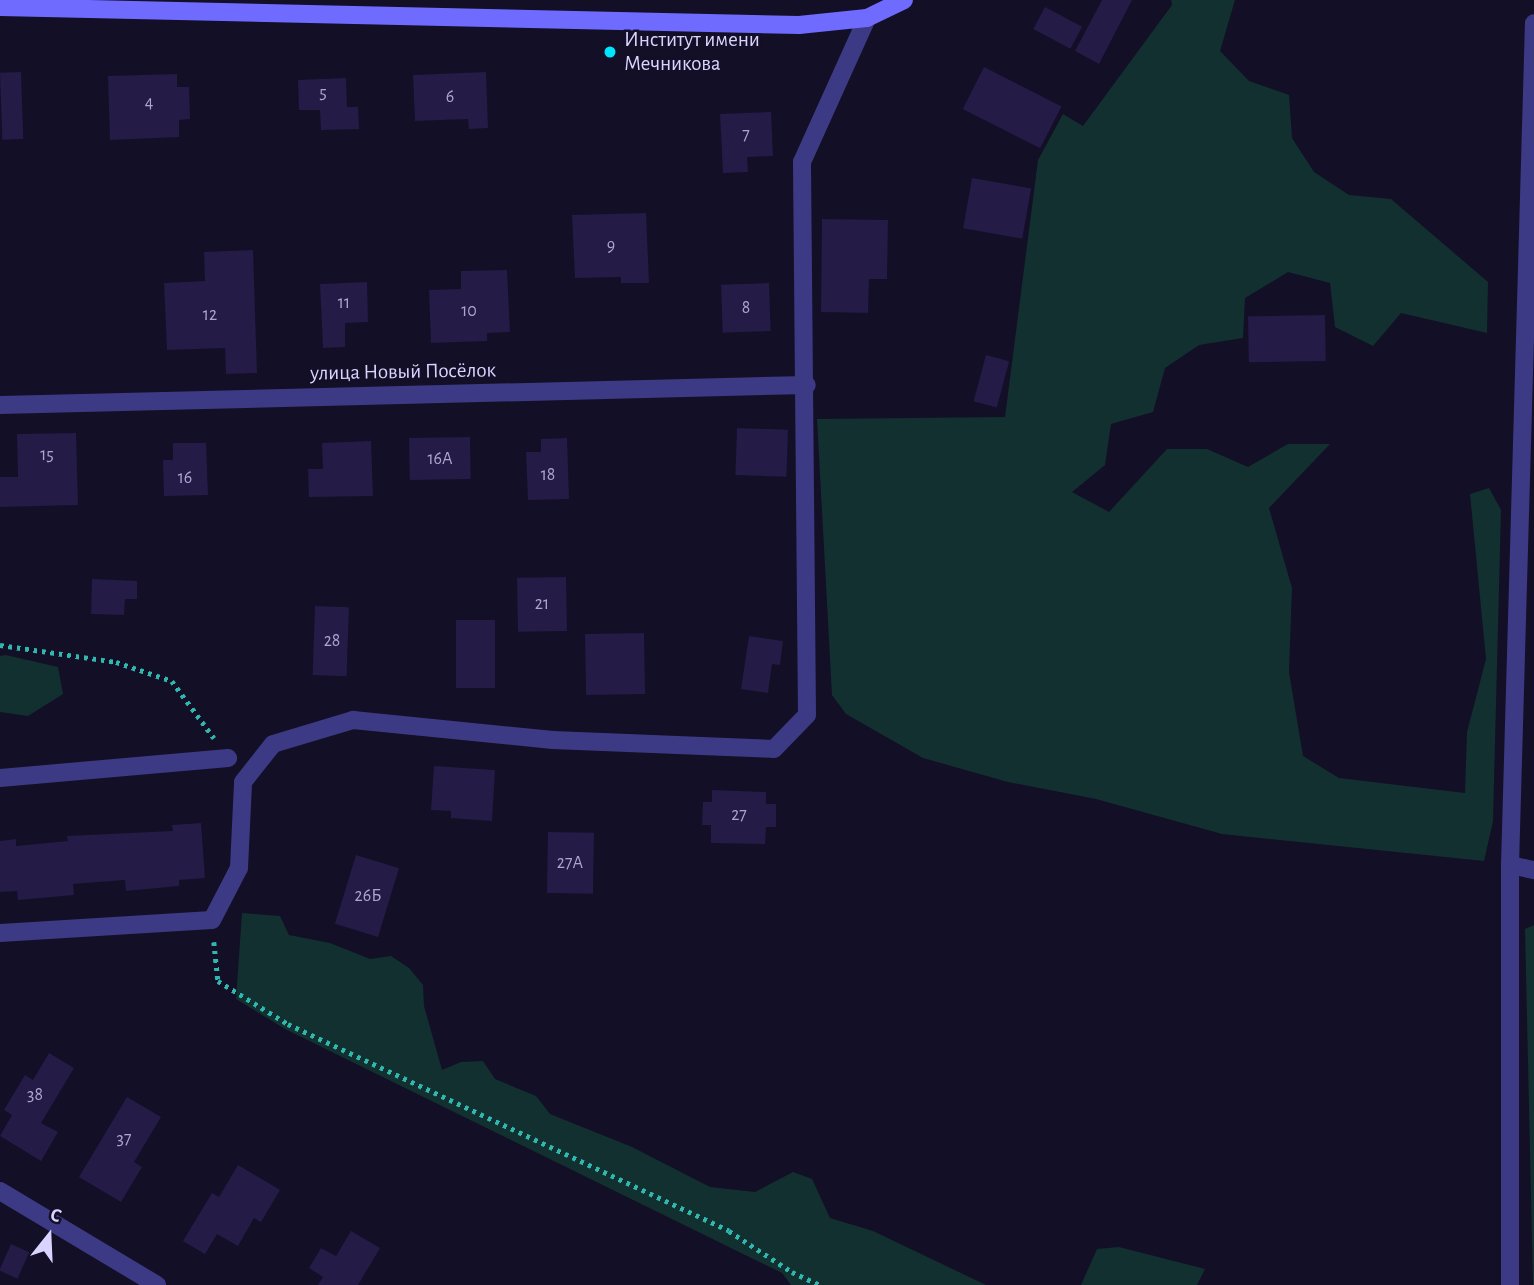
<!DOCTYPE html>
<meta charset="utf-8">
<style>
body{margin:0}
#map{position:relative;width:1534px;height:1285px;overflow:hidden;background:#130f26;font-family:"Alegreya Sans",sans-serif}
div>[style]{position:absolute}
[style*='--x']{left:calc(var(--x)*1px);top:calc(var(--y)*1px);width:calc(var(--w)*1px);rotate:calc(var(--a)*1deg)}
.green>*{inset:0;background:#12302f}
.building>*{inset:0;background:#241b47;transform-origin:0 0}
.path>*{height:4.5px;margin-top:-2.25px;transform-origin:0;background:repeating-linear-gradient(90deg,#2fb8b0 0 3.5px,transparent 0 8.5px)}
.lane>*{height:18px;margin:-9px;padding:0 9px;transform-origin:9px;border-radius:9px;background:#3d3a85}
.street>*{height:18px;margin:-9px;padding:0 9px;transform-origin:9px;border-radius:9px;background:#3d3a85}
.secondary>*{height:18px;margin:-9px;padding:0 9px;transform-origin:9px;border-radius:9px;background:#6f6bff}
.dots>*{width:19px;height:19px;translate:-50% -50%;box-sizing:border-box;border:4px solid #130f26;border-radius:50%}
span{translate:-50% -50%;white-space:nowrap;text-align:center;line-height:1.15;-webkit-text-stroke:5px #130f26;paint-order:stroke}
.number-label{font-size:18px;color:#aca6d1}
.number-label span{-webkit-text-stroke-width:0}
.poi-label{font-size:21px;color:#d9d4ff}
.left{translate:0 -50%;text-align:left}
.street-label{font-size:21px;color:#d9d4ff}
.north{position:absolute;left:14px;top:1201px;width:70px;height:70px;-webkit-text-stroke:5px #130f26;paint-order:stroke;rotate:18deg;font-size:19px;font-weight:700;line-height:28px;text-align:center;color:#d9d4ff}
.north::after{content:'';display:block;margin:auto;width:24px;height:32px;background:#d9d4ff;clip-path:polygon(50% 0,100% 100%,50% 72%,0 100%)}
</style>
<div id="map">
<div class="green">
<div style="clip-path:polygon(1171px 0,1235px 0,1220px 51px,1249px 81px,1289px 95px,1292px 138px,1314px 172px,1349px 195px,1391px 199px,1488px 282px,1487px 333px,1401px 313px,1373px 346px,1335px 327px,1330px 283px,1288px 272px,1245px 298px,1243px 338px,1199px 345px,1165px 368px,1153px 412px,1111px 424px,1105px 465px,1072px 492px,1109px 512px,1167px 449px,1207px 449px,1248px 467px,1288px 444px,1330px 444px,1269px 508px,1292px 588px,1289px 672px,1303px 756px,1339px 778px,1465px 793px,1467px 732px,1486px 659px,1470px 494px,1489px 488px,1501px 510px,1493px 821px,1484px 861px,1222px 834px,1096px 799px,1008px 782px,923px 758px,846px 714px,832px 695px,817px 419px,1005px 417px,1038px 160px,1063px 114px,1083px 126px,1172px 5px)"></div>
<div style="clip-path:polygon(6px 655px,58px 667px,63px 694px,28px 716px,0 712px,0 656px)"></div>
<div style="clip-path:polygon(242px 913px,280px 916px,289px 935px,330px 943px,370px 959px,391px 956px,409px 968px,423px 985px,424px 1006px,442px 1070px,461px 1062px,483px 1061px,495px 1079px,536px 1096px,550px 1114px,632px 1147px,710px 1187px,755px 1192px,793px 1172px,812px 1179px,830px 1218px,873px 1231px,986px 1285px,791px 1285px,782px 1273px,285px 1029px,236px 999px)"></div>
<div style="clip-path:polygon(1534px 925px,1534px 1285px,1533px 1285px,1525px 929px)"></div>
<div style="clip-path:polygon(1119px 1247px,1205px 1269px,1197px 1285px,1081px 1285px,1097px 1249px)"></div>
</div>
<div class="building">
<div style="clip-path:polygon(1102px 0,1132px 0,1099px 64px,1075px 51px)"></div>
<div style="left:1045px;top:7px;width:42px;height:25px;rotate:28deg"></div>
<div style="left:984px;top:67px;width:87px;height:47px;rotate:27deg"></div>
<div style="left:21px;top:72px;width:67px;height:21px;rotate:88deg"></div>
<div style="clip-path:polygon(486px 72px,488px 128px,469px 129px,468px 119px,415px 121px,413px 75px)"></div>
<div style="clip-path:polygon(177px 74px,177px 87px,189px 87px,190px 119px,179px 120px,179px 137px,110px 140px,108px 76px)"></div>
<div style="clip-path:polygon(346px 78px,347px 107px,358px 107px,359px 129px,321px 130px,320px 110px,299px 110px,298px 80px)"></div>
<div style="clip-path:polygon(771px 112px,773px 156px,747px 157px,748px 172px,723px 173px,720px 114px)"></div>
<div style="left:972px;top:178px;width:60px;height:51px;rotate:10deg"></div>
<div style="clip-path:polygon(646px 213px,649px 283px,621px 283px,621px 277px,575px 278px,572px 215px)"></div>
<div style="clip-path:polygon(822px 219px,888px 220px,887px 279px,869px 279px,868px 313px,821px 312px)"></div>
<div style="clip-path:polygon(253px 250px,257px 373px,226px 374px,225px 348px,167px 350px,164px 283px,205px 281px,204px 252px)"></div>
<div style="clip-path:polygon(507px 270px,510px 332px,487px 333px,487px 341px,431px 343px,429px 290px,461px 289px,461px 271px)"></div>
<div style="clip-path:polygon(367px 282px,368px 322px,345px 323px,345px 347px,323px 348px,320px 284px)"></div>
<div style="left:769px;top:283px;width:48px;height:48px;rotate:88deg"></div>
<div style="left:1325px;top:315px;width:46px;height:77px;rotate:89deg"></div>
<div style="left:986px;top:355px;width:24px;height:48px;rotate:15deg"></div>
<div style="left:737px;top:428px;width:51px;height:47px;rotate:2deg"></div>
<div style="clip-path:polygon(76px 433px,78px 505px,0 507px,0 477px,18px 477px,17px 434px)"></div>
<div style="left:470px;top:437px;width:42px;height:61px;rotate:89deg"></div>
<div style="clip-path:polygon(567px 438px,569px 499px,528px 500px,526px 452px,541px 452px,541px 439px)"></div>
<div style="clip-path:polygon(371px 441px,373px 496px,309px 497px,308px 469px,323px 469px,322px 443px)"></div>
<div style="clip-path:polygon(173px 443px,206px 443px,208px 495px,164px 496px,163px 460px,173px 460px)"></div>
<div style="left:566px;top:577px;width:54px;height:49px;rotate:89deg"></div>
<div style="clip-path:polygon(92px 579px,137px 581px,137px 599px,125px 599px,124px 615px,91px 614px)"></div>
<div style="left:315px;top:606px;width:34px;height:69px;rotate:2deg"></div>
<div style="left:456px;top:620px;width:39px;height:68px"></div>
<div style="left:644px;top:633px;width:61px;height:59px;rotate:89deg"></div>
<div style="clip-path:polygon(749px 636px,783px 641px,780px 665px,772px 664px,768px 693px,741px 689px)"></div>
<div style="clip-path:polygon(434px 766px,495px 770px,492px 821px,451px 818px,451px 811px,431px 810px)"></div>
<div style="clip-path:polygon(712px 790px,766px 792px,766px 804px,776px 804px,776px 827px,766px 827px,765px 844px,711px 843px,711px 825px,702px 825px,703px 802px,712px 802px)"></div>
<div style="clip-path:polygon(201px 823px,205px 878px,179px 880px,179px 886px,126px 891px,125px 880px,73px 884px,74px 895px,18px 900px,17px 891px,0 892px,0 841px,16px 839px,16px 846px,68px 841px,67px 836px,173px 831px,172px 825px)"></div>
<div style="left:548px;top:832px;width:46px;height:61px;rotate:1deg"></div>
<div style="left:356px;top:855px;width:45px;height:72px;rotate:17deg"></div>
<div style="clip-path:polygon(49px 1053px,74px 1068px,41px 1123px,58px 1132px,41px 1161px,0 1136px,12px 1115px,4px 1110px,25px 1075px,33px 1080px)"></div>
<div style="clip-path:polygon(127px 1097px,161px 1117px,134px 1162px,142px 1167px,121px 1202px,79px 1177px)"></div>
<div style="clip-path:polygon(238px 1165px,280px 1190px,261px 1222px,254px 1218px,238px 1246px,217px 1234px,205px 1254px,183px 1241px,212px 1193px,219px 1197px)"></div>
<div style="clip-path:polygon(351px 1231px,380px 1248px,358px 1285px,318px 1285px,323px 1277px,309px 1268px,321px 1248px,336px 1256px)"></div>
<div style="left:11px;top:1244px;width:20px;height:29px;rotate:24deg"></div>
</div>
<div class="path">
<div style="--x:0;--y:645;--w:117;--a:8.3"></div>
<div style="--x:116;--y:662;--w:59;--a:18.7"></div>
<div style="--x:172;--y:681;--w:71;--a:53.6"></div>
<div style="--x:214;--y:942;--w:39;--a:84"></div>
<div style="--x:218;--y:981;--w:82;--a:31.6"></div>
<div style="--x:288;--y:1024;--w:487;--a:25.1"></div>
<div style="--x:729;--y:1231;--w:75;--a:33.1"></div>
<div style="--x:792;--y:1272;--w:31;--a:25"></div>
</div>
<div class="lane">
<div style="--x:0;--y:778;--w:229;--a:-5"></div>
<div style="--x:1510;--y:865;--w:25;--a:12"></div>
<div style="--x:0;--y:933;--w:212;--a:-3.5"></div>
<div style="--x:212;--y:920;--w:59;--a:-62.6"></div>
<div style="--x:239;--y:868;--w:86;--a:-87.3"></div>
<div style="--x:243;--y:782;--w:48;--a:-51.7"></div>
<div style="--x:273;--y:744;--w:84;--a:-16.7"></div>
<div style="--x:353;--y:720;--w:201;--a:5.7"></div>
<div style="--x:553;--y:740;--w:221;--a:2.3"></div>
<div style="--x:774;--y:749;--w:47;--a:-45.9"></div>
<div style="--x:807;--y:715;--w:553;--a:-90.52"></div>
<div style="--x:802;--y:162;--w:158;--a:-65.7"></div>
<div style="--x:1510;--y:1285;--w:420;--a:-90"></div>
<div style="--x:1510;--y:865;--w:842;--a:-88.37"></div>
</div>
<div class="street">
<div style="--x:0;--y:405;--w:807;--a:-1.42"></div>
<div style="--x:0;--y:1191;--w:183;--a:30.9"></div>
</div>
<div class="secondary">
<div style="--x:0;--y:7;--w:799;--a:1.29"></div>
<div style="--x:799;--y:25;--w:68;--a:-5.9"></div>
<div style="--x:867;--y:18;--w:41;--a:-25.9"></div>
</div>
<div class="dots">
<div style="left:610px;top:52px;background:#00e5ff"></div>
</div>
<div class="number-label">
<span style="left:323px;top:93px">5</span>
<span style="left:450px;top:97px">6</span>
<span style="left:149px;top:103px">4</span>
<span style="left:746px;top:135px">7</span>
<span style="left:611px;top:246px">9</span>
<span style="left:344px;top:303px">11</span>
<span style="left:746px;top:308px">8</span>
<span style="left:469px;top:311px">10</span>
<span style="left:210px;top:315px">12</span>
<span style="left:47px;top:455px">15</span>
<span style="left:440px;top:459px">16А</span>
<span style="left:548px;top:475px">18</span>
<span style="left:185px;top:478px">16</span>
<span style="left:542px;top:604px">21</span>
<span style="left:332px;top:641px">28</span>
<span style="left:739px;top:815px">27</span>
<span style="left:570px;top:863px">27А</span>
<span style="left:368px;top:896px">26Б</span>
<span style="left:35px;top:1095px">38</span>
<span style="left:124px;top:1139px">37</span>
</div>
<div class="poi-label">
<span class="left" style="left:624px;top:52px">Институт имени<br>Мечникова</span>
</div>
<div class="street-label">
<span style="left:403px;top:372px;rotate:-1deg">улица Новый Посёлок</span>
</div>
<div class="north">С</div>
</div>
